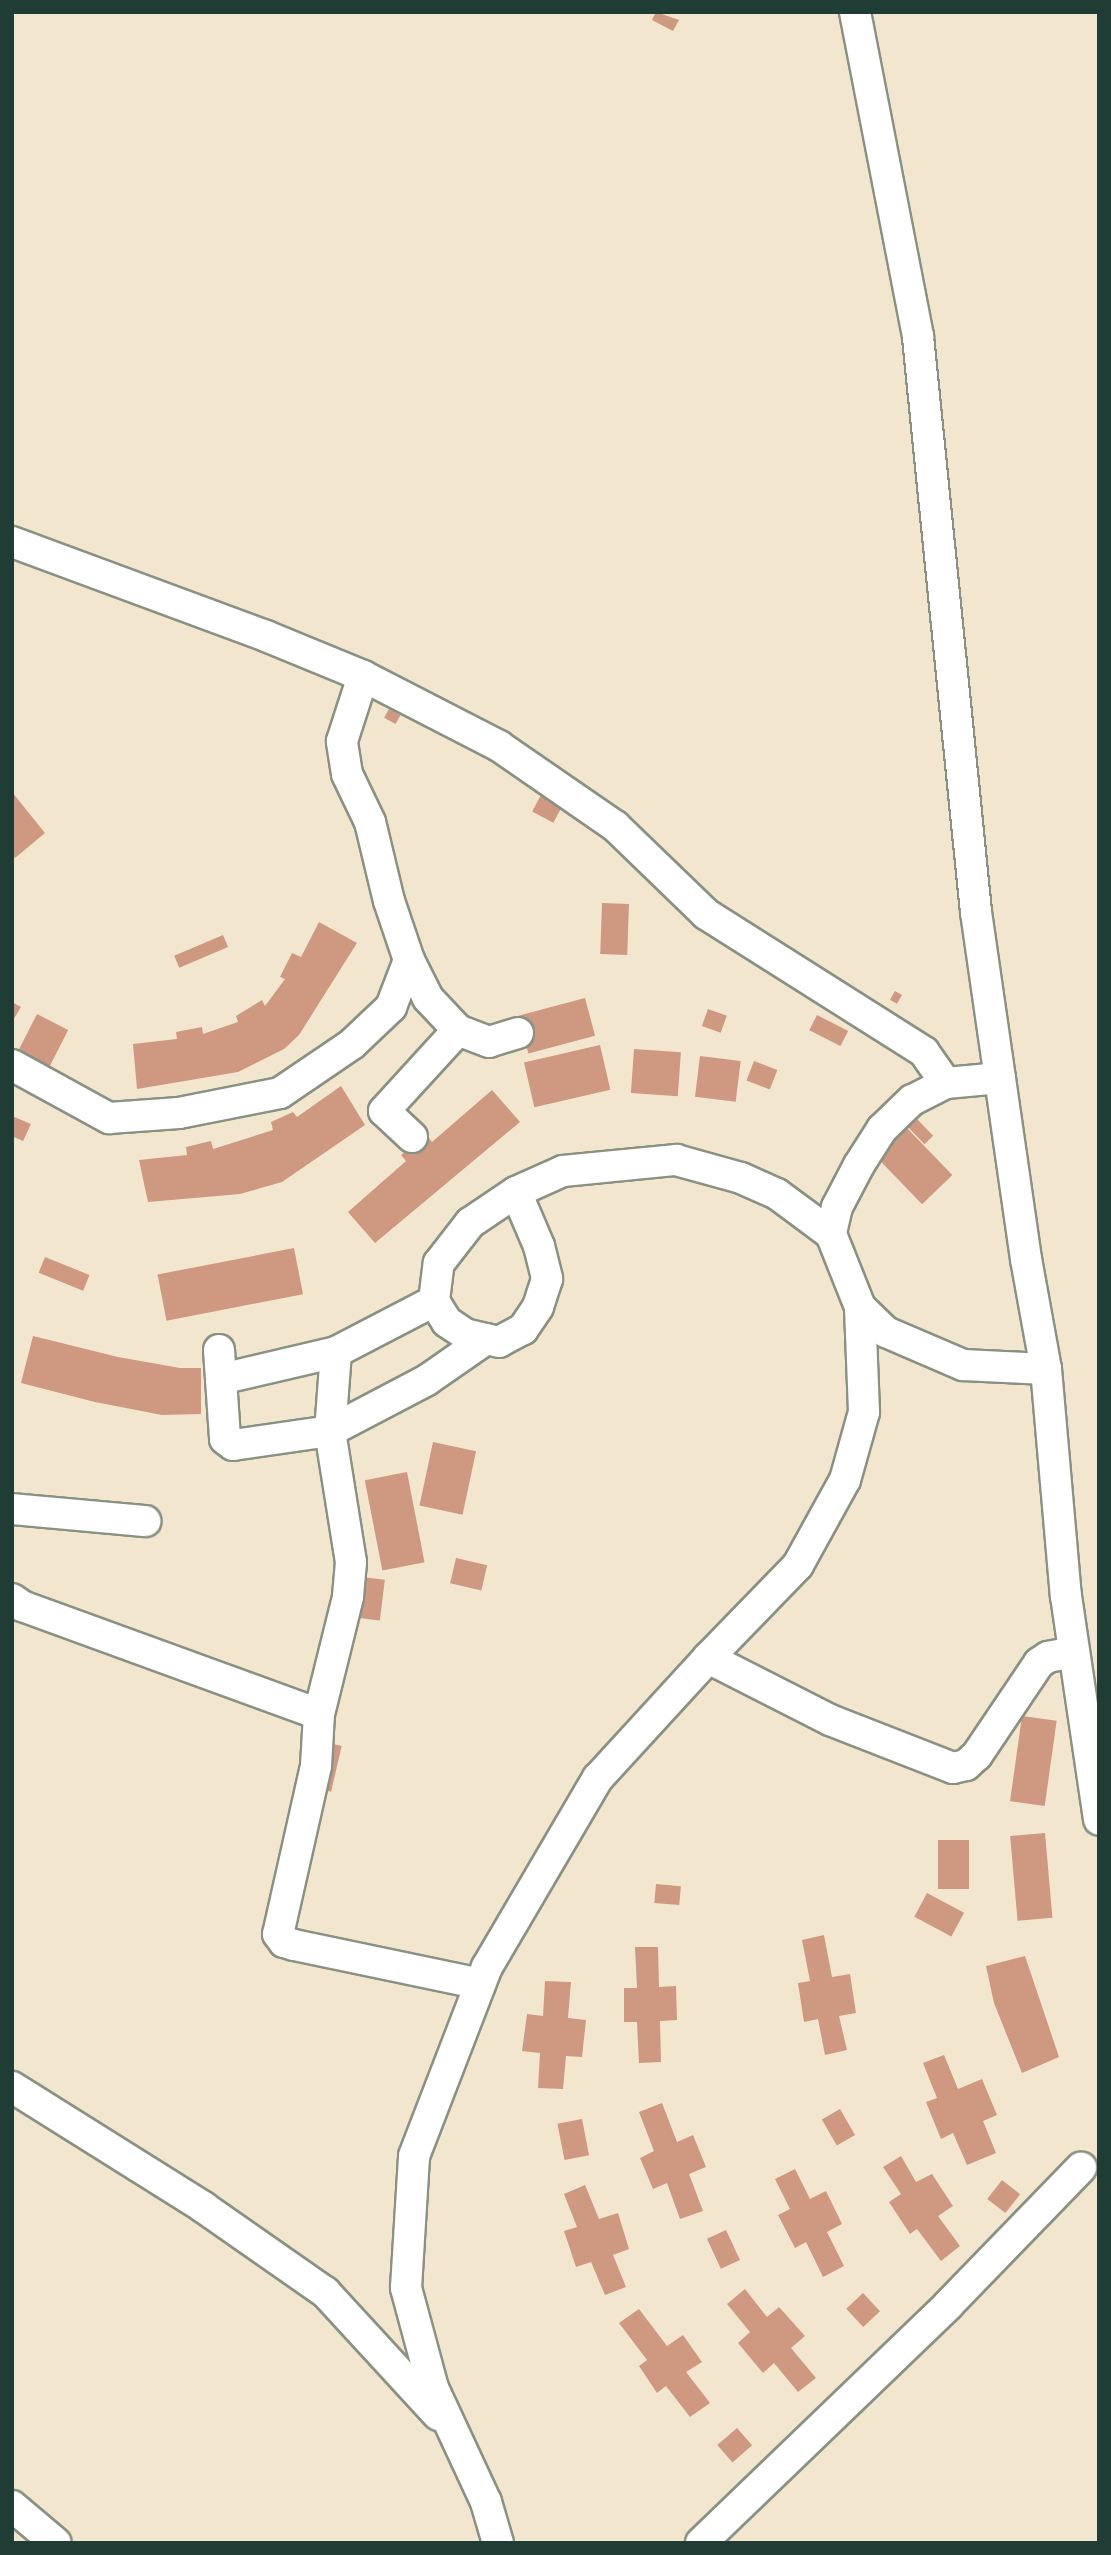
<!DOCTYPE html>
<style>
body{margin:0}
#map{position:relative;width:1111px;height:2555px;overflow:hidden;background:#f3e6cf;font-family:Mynerve,sans-serif}
div>[style]{position:absolute}
[style*='--x']{left:calc(var(--x)*1px);top:calc(var(--y)*1px);width:calc(var(--w)*1px);rotate:calc(var(--a)*1deg)}
.building>*{inset:0;background:#ce9881;transform-origin:0 0}
.roads{filter:drop-shadow(2px 0 #899282) drop-shadow(-2px 0 #899282) drop-shadow(0 2px #899282) drop-shadow(0 -2px #899282)}
.minor>*{height:30px;margin:-15px;padding:0 15px;transform-origin:15px;border-radius:15px;background:#fff}
span{translate:-50% -50%;white-space:nowrap;text-align:center;line-height:1.15;-webkit-text-stroke:5px #f7f3e8;paint-order:stroke}
.frame{position:absolute;inset:0;border:14px solid #1f3d34;pointer-events:none}
</style>
<div id="map">
<div class="building">
<div style="clip-path:polygon(656px 12px,679px 20px,673px 31px,652px 20px)"></div>
<div style="left:389px;top:709px;width:13px;height:10px;rotate:29deg"></div>
<div style="clip-path:polygon(12px 792px,45px 833px,15px 858px,12px 855px)"></div>
<div style="left:542px;top:793px;width:24px;height:21px;rotate:28deg"></div>
<div style="left:602px;top:903px;width:27px;height:51px;rotate:2deg"></div>
<div style="clip-path:polygon(319px 922px,357px 943px,299px 1035px,284px 1049px,238px 1072px,137px 1089px,133px 1044px,177px 1039px,176px 1032px,202px 1027px,203px 1034px,238px 1022px,236px 1016px,262px 1000px,265px 1006px,285px 979px,280px 977px,292px 953px,301px 957px)"></div>
<div style="left:223px;top:935px;width:13px;height:53px;rotate:67deg"></div>
<div style="left:895px;top:991px;width:8px;height:10px;rotate:30deg"></div>
<div style="left:585px;top:998px;width:39px;height:69px;rotate:75deg"></div>
<div style="clip-path:polygon(12px 1002px,21px 1007px,12px 1022px)"></div>
<div style="left:708px;top:1009px;width:20px;height:18px;rotate:20deg"></div>
<div style="left:37px;top:1014px;width:35px;height:41px;rotate:27deg"></div>
<div style="left:817px;top:1015px;width:35px;height:17px;rotate:27deg"></div>
<div style="left:600px;top:1045px;width:46px;height:78px;rotate:77deg"></div>
<div style="left:634px;top:1049px;width:47px;height:44px;rotate:4deg"></div>
<div style="left:700px;top:1056px;width:41px;height:41px;rotate:7deg"></div>
<div style="left:754px;top:1061px;width:25px;height:21px;rotate:21deg"></div>
<div style="clip-path:polygon(341px 1086px,365px 1125px,282px 1182px,240px 1194px,148px 1202px,139px 1160px,187px 1155px,186px 1147px,211px 1141px,213px 1149px,273px 1130px,271px 1122px,293px 1112px,297px 1117px)"></div>
<div style="clip-path:polygon(492px 1090px,520px 1122px,375px 1243px,348px 1212px,406px 1161px,401px 1155px,426px 1134px,432px 1142px)"></div>
<div style="left:913px;top:1115px;width:29px;height:12px;rotate:46deg"></div>
<div style="clip-path:polygon(12px 1116px,31px 1124px,23px 1141px,12px 1136px)"></div>
<div style="left:903px;top:1124px;width:71px;height:42px;rotate:46deg"></div>
<div style="left:294px;top:1248px;width:47px;height:139px;rotate:79deg"></div>
<div style="left:45px;top:1257px;width:48px;height:17px;rotate:22deg"></div>
<div style="clip-path:polygon(33px 1336px,118px 1357px,180px 1368px,201px 1368px,201px 1414px,162px 1415px,95px 1402px,21px 1383px)"></div>
<div style="left:433px;top:1442px;width:44px;height:65px;rotate:12deg"></div>
<div style="left:407px;top:1472px;width:92px;height:43px;rotate:79deg"></div>
<div style="left:456px;top:1558px;width:32px;height:26px;rotate:13deg"></div>
<div style="left:362px;top:1577px;width:23px;height:41px;rotate:7deg"></div>
<div style="left:1022px;top:1716px;width:35px;height:86px;rotate:8deg"></div>
<div style="left:329px;top:1743px;width:13px;height:47px;rotate:13deg"></div>
<div style="left:1045px;top:1833px;width:85px;height:35px;rotate:85deg"></div>
<div style="left:938px;top:1840px;width:31px;height:49px"></div>
<div style="left:656px;top:1884px;width:25px;height:19px;rotate:5deg"></div>
<div style="left:927px;top:1893px;width:42px;height:27px;rotate:28deg"></div>
<div style="clip-path:polygon(824px 1935px,832px 1977px,850px 1974px,856px 2013px,839px 2016px,847px 2050px,825px 2055px,818px 2019px,804px 2022px,798px 1983px,810px 1981px,802px 1940px)"></div>
<div style="clip-path:polygon(635px 1947px,658px 1947px,659px 1987px,676px 1986px,677px 2020px,660px 2021px,661px 2062px,639px 2063px,637px 2022px,624px 2022px,624px 1988px,637px 1988px)"></div>
<div style="clip-path:polygon(1025px 1956px,1059px 2057px,1022px 2073px,994px 2003px,986px 1966px)"></div>
<div style="clip-path:polygon(545px 1981px,571px 1982px,568px 2018px,586px 2020px,582px 2057px,566px 2056px,563px 2089px,538px 2088px,540px 2053px,522px 2051px,527px 2014px,543px 2016px)"></div>
<div style="clip-path:polygon(944px 2055px,958px 2089px,982px 2079px,997px 2115px,983px 2121px,996px 2153px,967px 2165px,953px 2133px,941px 2139px,926px 2102px,937px 2098px,923px 2063px)"></div>
<div style="clip-path:polygon(662px 2103px,677px 2142px,693px 2135px,706px 2167px,689px 2174px,703px 2211px,680px 2219px,667px 2183px,653px 2189px,640px 2158px,654px 2151px,639px 2112px)"></div>
<div style="left:840px;top:2109px;width:30px;height:21px;rotate:60deg"></div>
<div style="left:582px;top:2119px;width:37px;height:25px;rotate:79deg"></div>
<div style="clip-path:polygon(901px 2156px,916px 2182px,932px 2174px,953px 2206px,938px 2216px,960px 2246px,941px 2261px,917px 2229px,910px 2234px,889px 2202px,901px 2194px,883px 2167px)"></div>
<div style="clip-path:polygon(795px 2169px,810px 2199px,826px 2191px,842px 2224px,827px 2232px,844px 2266px,823px 2277px,806px 2242px,795px 2248px,778px 2215px,790px 2209px,775px 2179px)"></div>
<div style="left:1002px;top:2180px;width:23px;height:24px;rotate:38deg"></div>
<div style="clip-path:polygon(585px 2185px,599px 2219px,618px 2213px,629px 2249px,613px 2255px,626px 2287px,605px 2295px,591px 2262px,576px 2267px,564px 2231px,577px 2227px,564px 2194px)"></div>
<div style="left:726px;top:2230px;width:33px;height:21px;rotate:65deg"></div>
<div style="clip-path:polygon(745px 2289px,767px 2317px,779px 2307px,805px 2336px,791px 2348px,816px 2378px,798px 2392px,774px 2363px,763px 2373px,738px 2343px,750px 2332px,727px 2304px)"></div>
<div style="left:863px;top:2293px;width:25px;height:23px;rotate:47deg"></div>
<div style="clip-path:polygon(639px 2309px,667px 2346px,683px 2335px,702px 2362px,686px 2372px,710px 2403px,690px 2417px,666px 2386px,657px 2393px,639px 2366px,647px 2360px,619px 2323px)"></div>
<div style="left:737px;top:2428px;width:23px;height:26px;rotate:49deg"></div>
</div>
<div class="roads">
<div class="minor">
<div style="--x:855;--y:12;--w:331;--a:79"></div>
<div style="--x:918;--y:337;--w:578;--a:84.24"></div>
<div style="--x:976;--y:912;--w:351;--a:81.8"></div>
<div style="--x:1026;--y:1259;--w:112;--a:79.7"></div>
<div style="--x:1046;--y:1369;--w:228;--a:85"></div>
<div style="--x:1066;--y:1596;--w:226;--a:81.6"></div>
<div style="--x:12;--y:542;--w:271;--a:20.3"></div>
<div style="--x:266;--y:636;--w:105;--a:22.4"></div>
<div style="--x:518;--y:1033;--w:30;--a:163"></div>
<div style="--x:489;--y:1042;--w:33;--a:-159"></div>
<div style="--x:458;--y:1030;--w:44;--a:-133.2"></div>
<div style="--x:428;--y:998;--w:42;--a:-116.6"></div>
<div style="--x:409;--y:960;--w:62;--a:-108.7"></div>
<div style="--x:389;--y:901;--w:81;--a:-103.5"></div>
<div style="--x:370;--y:822;--w:53;--a:-115.6"></div>
<div style="--x:347;--y:774;--w:33;--a:-99"></div>
<div style="--x:342;--y:741;--w:68;--a:-72.1"></div>
<div style="--x:363;--y:676;--w:153;--a:27.2"></div>
<div style="--x:499;--y:746;--w:141;--a:34.6"></div>
<div style="--x:615;--y:826;--w:127;--a:44"></div>
<div style="--x:706;--y:914;--w:258;--a:32.3"></div>
<div style="--x:924;--y:1052;--w:38;--a:55"></div>
<div style="--x:12;--y:1065;--w:111;--a:28.7"></div>
<div style="--x:109;--y:1118;--w:70;--a:-4.1"></div>
<div style="--x:179;--y:1113;--w:103;--a:-11.2"></div>
<div style="--x:280;--y:1093;--w:87;--a:-34.2"></div>
<div style="--x:352;--y:1044;--w:54;--a:-43.5"></div>
<div style="--x:391;--y:1007;--w:50;--a:-69"></div>
<div style="--x:1000;--y:1078;--w:54;--a:174.7"></div>
<div style="--x:946;--y:1083;--w:38;--a:153"></div>
<div style="--x:912;--y:1100;--w:42;--a:136"></div>
<div style="--x:882;--y:1129;--w:43;--a:122.6"></div>
<div style="--x:859;--y:1165;--w:47;--a:117.6"></div>
<div style="--x:837;--y:1207;--w:28;--a:103"></div>
<div style="--x:831;--y:1234;--w:79;--a:68.3"></div>
<div style="--x:860;--y:1307;--w:36;--a:44"></div>
<div style="--x:886;--y:1332;--w:84;--a:23.2"></div>
<div style="--x:963;--y:1365;--w:83;--a:2.8"></div>
<div style="--x:412;--y:1137;--w:38;--a:-137"></div>
<div style="--x:384;--y:1111;--w:110;--a:-47.6"></div>
<div style="--x:516;--y:1192;--w:59;--a:66.9"></div>
<div style="--x:539;--y:1246;--w:34;--a:76"></div>
<div style="--x:547;--y:1279;--w:29;--a:108"></div>
<div style="--x:538;--y:1307;--w:27;--a:124"></div>
<div style="--x:523;--y:1329;--w:27;--a:152"></div>
<div style="--x:499;--y:1342;--w:35;--a:-167"></div>
<div style="--x:465;--y:1334;--w:22;--a:-146"></div>
<div style="--x:447;--y:1322;--w:25;--a:-122"></div>
<div style="--x:434;--y:1301;--w:38;--a:-83"></div>
<div style="--x:439;--y:1263;--w:51;--a:-52.2"></div>
<div style="--x:470;--y:1223;--w:55;--a:-34"></div>
<div style="--x:516;--y:1192;--w:51;--a:-24.1"></div>
<div style="--x:563;--y:1171;--w:114;--a:-5.6"></div>
<div style="--x:676;--y:1160;--w:67;--a:15.5"></div>
<div style="--x:741;--y:1178;--w:39;--a:24"></div>
<div style="--x:777;--y:1194;--w:67;--a:36.5"></div>
<div style="--x:219;--y:1350;--w:89;--a:86.1"></div>
<div style="--x:225;--y:1439;--w:10;--a:37"></div>
<div style="--x:233;--y:1445;--w:98;--a:-8.2"></div>
<div style="--x:330;--y:1431;--w:110;--a:-27.7"></div>
<div style="--x:427;--y:1380;--w:72;--a:-34.8"></div>
<div style="--x:336;--y:1352;--w:79;--a:94.3"></div>
<div style="--x:330;--y:1431;--w:133;--a:80.9"></div>
<div style="--x:351;--y:1562;--w:35;--a:95"></div>
<div style="--x:348;--y:1597;--w:121;--a:103.9"></div>
<div style="--x:319;--y:1714;--w:52;--a:93.3"></div>
<div style="--x:316;--y:1766;--w:172;--a:102.7"></div>
<div style="--x:278;--y:1934;--w:10;--a:53"></div>
<div style="--x:284;--y:1942;--w:10;--a:17"></div>
<div style="--x:294;--y:1945;--w:190;--a:11.8"></div>
<div style="--x:221;--y:1379;--w:118;--a:-13.2"></div>
<div style="--x:336;--y:1352;--w:110;--a:-27.5"></div>
<div style="--x:12;--y:1509;--w:134;--a:5.2"></div>
<div style="--x:12;--y:1599;--w:12;--a:35"></div>
<div style="--x:22;--y:1606;--w:316;--a:20"></div>
<div style="--x:708;--y:1658;--w:137;--a:26.9"></div>
<div style="--x:830;--y:1720;--w:132;--a:21.3"></div>
<div style="--x:953;--y:1768;--w:13;--a:-13"></div>
<div style="--x:966;--y:1765;--w:15;--a:-42"></div>
<div style="--x:977;--y:1755;--w:111;--a:-56"></div>
<div style="--x:1039;--y:1663;--w:11;--a:-34"></div>
<div style="--x:1048;--y:1657;--w:26;--a:-11"></div>
<div style="--x:12;--y:2087;--w:226;--a:32.1"></div>
<div style="--x:203;--y:2207;--w:149;--a:34.9"></div>
<div style="--x:325;--y:2292;--w:167;--a:47.4"></div>
<div style="--x:12;--y:2506;--w:57;--a:40.1"></div>
<div style="--x:498;--y:2543;--w:43;--a:-106.3"></div>
<div style="--x:486;--y:2502;--w:126;--a:-114.9"></div>
<div style="--x:433;--y:2388;--w:104;--a:-105.1"></div>
<div style="--x:406;--y:2288;--w:132;--a:-86.5"></div>
<div style="--x:414;--y:2156;--w:203;--a:-68.9"></div>
<div style="--x:487;--y:1967;--w:219;--a:-59.6"></div>
<div style="--x:598;--y:1778;--w:163;--a:-47.5"></div>
<div style="--x:708;--y:1658;--w:129;--a:-45.9"></div>
<div style="--x:798;--y:1565;--w:97;--a:-61.1"></div>
<div style="--x:845;--y:1480;--w:71;--a:-74.4"></div>
<div style="--x:864;--y:1412;--w:105;--a:-92.2"></div>
<div style="--x:701;--y:2543;--w:344;--a:-43.9"></div>
<div style="--x:949;--y:2304;--w:190;--a:-45.9"></div>
</div>
</div>
<div class="frame"></div>
</div>
